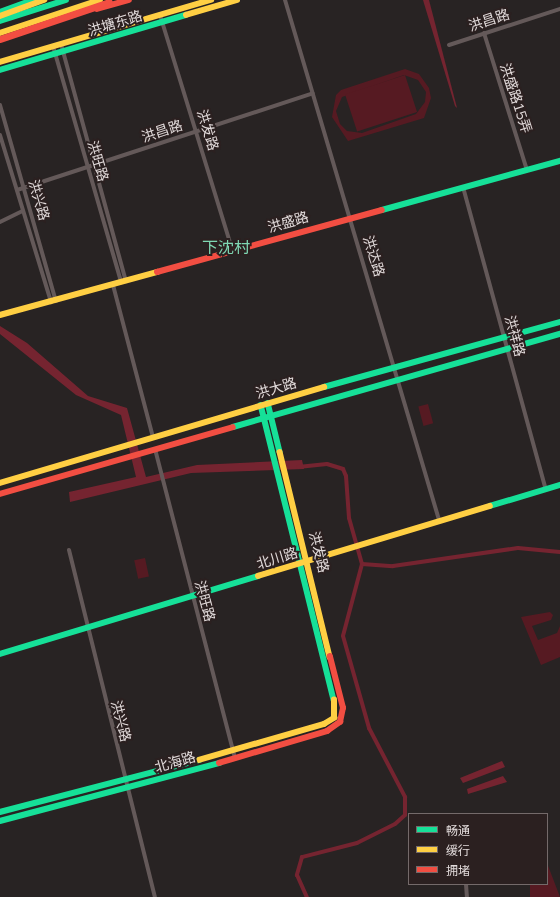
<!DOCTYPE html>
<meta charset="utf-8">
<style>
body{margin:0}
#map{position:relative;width:560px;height:897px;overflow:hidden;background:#282323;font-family:Mulish,"Noto Sans SC",sans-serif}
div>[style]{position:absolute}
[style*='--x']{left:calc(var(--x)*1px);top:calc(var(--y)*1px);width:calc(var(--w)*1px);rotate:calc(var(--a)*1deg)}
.green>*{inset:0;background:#561a22;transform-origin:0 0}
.water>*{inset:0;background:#752430}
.canal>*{height:4px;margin:-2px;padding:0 2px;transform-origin:2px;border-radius:2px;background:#752430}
.street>*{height:4px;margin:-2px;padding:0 2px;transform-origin:2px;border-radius:2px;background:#645959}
.fast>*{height:5.5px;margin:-2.75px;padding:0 2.75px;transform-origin:2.75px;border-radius:2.75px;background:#16e098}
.slow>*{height:5.5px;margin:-2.75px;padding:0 2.75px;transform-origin:2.75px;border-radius:2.75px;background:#ffcf43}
.jam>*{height:5.5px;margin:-2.75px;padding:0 2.75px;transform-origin:2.75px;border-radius:2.75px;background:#f24e42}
.jam-bridge>*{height:7px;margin:-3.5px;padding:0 3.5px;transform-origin:3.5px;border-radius:3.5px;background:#f24e42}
span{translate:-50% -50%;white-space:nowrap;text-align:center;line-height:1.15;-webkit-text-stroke:4px #2b2020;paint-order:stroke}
.street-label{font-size:14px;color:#e1dada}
.quarter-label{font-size:16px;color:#7ed7b3}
.legend{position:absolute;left:408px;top:813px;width:140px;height:72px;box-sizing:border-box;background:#2b2020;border:1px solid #746a6a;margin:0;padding:5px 7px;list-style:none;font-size:12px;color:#e1dada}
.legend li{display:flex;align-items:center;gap:8px;height:20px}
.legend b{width:20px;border:1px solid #746a6a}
</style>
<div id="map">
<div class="green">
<div style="clip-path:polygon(evenodd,405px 69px,419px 74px,429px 88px,431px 98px,424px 118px,348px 141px,332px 117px,336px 95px,341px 90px,405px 69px,404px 75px,418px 80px,426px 92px,425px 102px,416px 114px,362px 133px,347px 131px,340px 124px,336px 111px,342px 97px,404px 75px)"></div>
<div style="left:405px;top:75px;width:39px;height:63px;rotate:72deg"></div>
<div style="left:428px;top:404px;width:20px;height:10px;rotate:75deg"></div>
<div style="left:145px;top:558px;width:19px;height:11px;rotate:78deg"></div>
<div style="clip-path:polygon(550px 612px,553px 615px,551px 620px,532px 626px,538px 640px,557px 633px,560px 626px,560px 657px,541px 665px,521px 617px)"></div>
<div style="clip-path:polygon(547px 863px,560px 897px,530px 897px,530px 884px,547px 884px)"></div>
</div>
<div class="water">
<div style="clip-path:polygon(423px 0,429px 0,457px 108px,455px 106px)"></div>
<div style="clip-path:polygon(0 326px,27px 343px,88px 396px,127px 408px,146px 477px,197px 465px,302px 460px,304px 469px,191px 473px,70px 502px,69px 492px,136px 477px,121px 415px,76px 395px,0 334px)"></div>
<div style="clip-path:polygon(502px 761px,505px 767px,463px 783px,460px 778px)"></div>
<div style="clip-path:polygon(503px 776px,507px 782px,468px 794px,467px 789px)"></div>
</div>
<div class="canal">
<div style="--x:298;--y:467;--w:29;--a:-6"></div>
<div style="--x:327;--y:464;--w:17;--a:17"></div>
<div style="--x:343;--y:469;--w:8;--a:67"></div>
<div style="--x:346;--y:476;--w:42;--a:85.9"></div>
<div style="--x:349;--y:518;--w:48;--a:74.2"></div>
<div style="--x:362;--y:564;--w:74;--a:104.8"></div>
<div style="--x:343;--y:636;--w:96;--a:74.2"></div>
<div style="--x:369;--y:728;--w:78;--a:62.4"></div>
<div style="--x:405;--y:797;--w:18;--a:90"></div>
<div style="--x:405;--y:815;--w:13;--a:138"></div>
<div style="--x:395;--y:824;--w:42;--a:153.4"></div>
<div style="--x:357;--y:843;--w:57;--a:165.7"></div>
<div style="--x:302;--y:857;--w:19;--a:106"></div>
<div style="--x:297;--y:875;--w:24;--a:66"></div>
<div style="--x:362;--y:564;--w:31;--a:4"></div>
<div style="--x:393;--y:566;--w:126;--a:-8.2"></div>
<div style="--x:518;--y:548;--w:42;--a:5.4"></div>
</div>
<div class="street">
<div style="--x:285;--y:0;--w:542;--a:73.5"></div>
<div style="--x:160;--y:15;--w:248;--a:72.9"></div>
<div style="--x:484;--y:33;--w:144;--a:72.6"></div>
<div style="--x:61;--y:44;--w:246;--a:74.7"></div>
<div style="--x:449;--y:45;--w:117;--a:-18"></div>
<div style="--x:53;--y:46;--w:246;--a:73.9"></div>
<div style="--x:0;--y:105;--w:204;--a:74.1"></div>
<div style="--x:0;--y:135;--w:175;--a:73"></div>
<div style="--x:463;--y:187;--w:314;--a:74.7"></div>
<div style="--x:17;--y:190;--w:311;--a:-18.1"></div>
<div style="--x:0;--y:222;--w:25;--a:-26"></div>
<div style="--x:113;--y:285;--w:158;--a:75.3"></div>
<div style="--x:155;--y:449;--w:319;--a:75.5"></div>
<div style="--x:69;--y:550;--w:357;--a:76.1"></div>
<div style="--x:466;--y:884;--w:13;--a:86"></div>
</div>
<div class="fast">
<div style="--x:0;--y:12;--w:35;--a:-20"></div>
<div style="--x:0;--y:21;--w:69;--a:-17.7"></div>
<div style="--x:0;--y:70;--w:194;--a:-16.5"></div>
<div style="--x:382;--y:210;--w:185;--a:-15.4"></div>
<div style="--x:324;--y:387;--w:245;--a:-15.4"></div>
<div style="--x:268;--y:403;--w:50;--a:76.2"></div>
<div style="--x:261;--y:405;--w:304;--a:76.1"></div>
<div style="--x:233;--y:427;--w:340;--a:-15.9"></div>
<div style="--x:490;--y:506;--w:73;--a:-16.7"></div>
<div style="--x:0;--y:654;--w:270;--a:-16.8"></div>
<div style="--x:0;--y:812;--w:206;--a:-14.6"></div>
<div style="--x:0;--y:821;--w:227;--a:-14.8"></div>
</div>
<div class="slow">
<div style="--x:186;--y:15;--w:53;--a:-16.4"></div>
<div style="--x:0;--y:16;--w:47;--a:-20"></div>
<div style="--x:0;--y:33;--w:105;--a:-18.3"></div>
<div style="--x:0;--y:62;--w:220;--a:-16.4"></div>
<div style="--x:0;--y:315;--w:163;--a:-15.3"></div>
<div style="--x:280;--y:452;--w:211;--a:76.3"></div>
<div style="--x:0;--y:483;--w:338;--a:-16.5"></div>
<div style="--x:258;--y:576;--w:242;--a:-16.8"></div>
<div style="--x:199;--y:760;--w:130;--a:-16.1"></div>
<div style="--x:324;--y:724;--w:12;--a:-31"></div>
<div style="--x:334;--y:718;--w:18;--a:-90"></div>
</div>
<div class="jam">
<div style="--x:97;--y:9;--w:33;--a:-16"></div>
<div style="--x:157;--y:272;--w:233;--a:-15.4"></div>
<div style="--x:0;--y:494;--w:242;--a:-16"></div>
<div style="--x:219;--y:763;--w:113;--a:-16.5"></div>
<div style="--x:327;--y:731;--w:16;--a:-35"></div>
<div style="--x:340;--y:722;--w:14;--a:-78"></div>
<div style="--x:343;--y:708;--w:53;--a:-104.3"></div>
</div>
<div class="jam-bridge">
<div style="--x:0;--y:39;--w:115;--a:-18.7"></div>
</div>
<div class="street-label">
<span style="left:489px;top:20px;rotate:-18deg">洪昌路</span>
<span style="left:115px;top:23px;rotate:-17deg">洪塘东路</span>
<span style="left:516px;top:98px;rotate:72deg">洪盛路15弄</span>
<span style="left:208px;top:130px;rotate:73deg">洪发路</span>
<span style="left:162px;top:131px;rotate:-18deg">洪昌路</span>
<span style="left:98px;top:161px;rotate:74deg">洪旺路</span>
<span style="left:39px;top:200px;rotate:74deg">洪兴路</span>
<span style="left:288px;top:222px;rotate:-16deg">洪盛路</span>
<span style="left:374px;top:256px;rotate:73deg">洪达路</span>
<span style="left:515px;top:336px;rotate:75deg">洪祥路</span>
<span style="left:276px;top:388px;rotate:-16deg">洪大路</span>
<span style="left:319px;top:552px;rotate:76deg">洪发路</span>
<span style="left:277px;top:558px;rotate:-17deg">北川路</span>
<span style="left:205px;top:601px;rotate:75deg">洪旺路</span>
<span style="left:121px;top:721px;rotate:76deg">洪兴路</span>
<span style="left:175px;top:762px;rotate:-16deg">北海路</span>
</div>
<div class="quarter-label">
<span style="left:226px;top:247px">下沈村</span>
</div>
<ul class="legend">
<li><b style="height:5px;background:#16e098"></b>畅通</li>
<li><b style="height:5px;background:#ffcf43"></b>缓行</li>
<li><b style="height:5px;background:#f24e42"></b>拥堵</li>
</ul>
</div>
